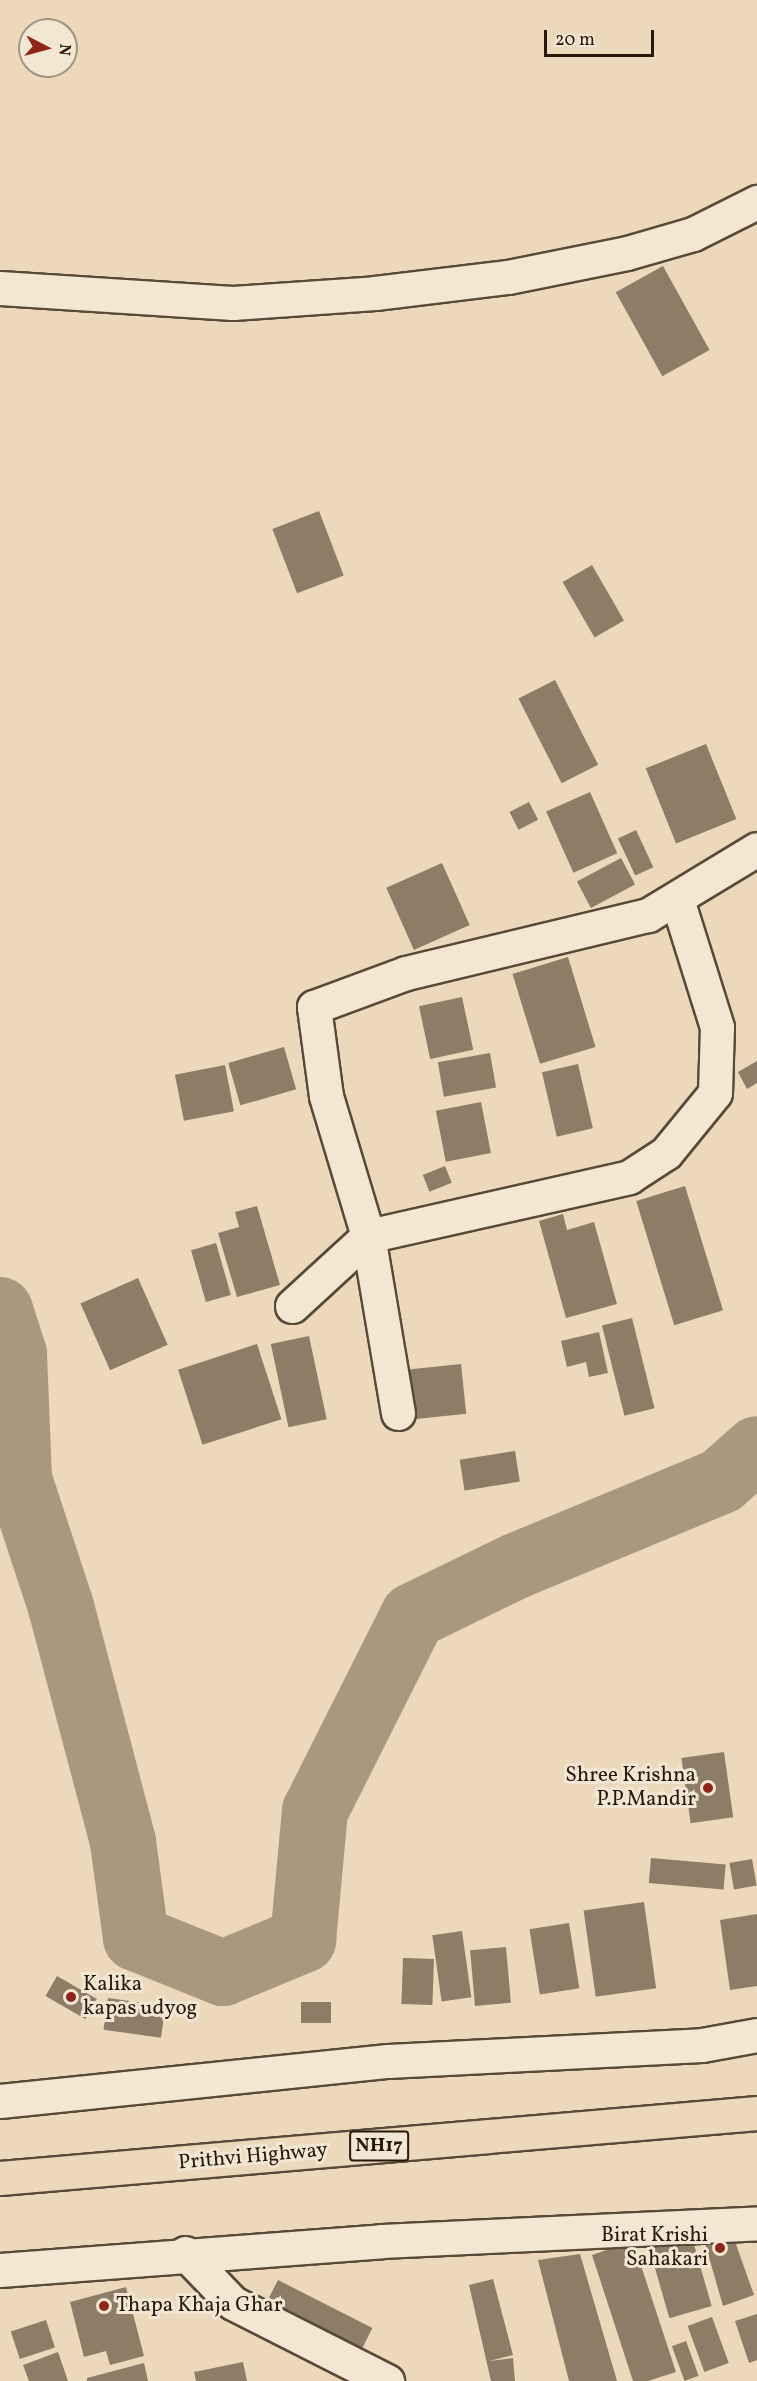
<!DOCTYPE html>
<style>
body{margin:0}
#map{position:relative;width:757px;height:2381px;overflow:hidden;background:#ecd8ba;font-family:Vollkorn,serif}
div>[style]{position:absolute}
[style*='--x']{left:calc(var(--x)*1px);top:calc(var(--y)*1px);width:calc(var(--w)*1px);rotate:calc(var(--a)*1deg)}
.river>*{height:66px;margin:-33px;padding:0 33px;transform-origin:33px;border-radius:33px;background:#a9977f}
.building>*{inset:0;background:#8d7c66;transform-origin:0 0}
.roads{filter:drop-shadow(2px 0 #584938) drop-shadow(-2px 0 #584938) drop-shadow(0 2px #584938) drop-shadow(0 -2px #584938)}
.street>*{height:33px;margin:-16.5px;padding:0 16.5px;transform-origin:16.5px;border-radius:16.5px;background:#f3e6d2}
.highway>*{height:33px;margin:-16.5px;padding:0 16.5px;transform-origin:16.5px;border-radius:16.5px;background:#ecd8ba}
.dots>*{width:16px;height:16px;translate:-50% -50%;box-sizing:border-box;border:3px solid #f3e6d2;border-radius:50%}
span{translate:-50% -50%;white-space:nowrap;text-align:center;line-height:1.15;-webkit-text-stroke:6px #f3e6d2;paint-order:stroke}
.shield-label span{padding:2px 4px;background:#f3e6d2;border:2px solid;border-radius:4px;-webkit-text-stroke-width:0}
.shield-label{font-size:20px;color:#27190c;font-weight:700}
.poi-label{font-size:21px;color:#27190c}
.right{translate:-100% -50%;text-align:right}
.left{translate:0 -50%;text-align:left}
.street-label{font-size:21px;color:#27190c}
.north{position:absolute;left:18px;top:18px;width:60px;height:60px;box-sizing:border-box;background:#f3e6d2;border:2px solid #a19483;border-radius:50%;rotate:96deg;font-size:16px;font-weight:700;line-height:24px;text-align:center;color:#27190c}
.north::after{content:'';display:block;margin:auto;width:21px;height:27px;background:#8f2418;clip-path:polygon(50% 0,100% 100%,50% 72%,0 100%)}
.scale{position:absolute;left:544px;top:30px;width:110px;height:27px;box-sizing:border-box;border:3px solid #27190c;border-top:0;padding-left:8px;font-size:18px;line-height:21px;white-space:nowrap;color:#27190c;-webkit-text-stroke:4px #f3e6d2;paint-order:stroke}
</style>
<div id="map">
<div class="river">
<div style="--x:0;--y:1310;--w:46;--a:72.3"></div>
<div style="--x:14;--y:1354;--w:125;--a:87.7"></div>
<div style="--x:19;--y:1479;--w:135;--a:71.8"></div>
<div style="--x:61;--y:1607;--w:243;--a:75.2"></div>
<div style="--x:123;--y:1842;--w:97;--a:82.3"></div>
<div style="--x:136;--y:1938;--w:94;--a:21.9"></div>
<div style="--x:223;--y:1973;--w:87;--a:-22.4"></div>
<div style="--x:303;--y:1940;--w:130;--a:-84.7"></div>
<div style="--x:315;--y:1811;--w:218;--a:-63.3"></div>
<div style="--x:413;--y:1616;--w:114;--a:-25.9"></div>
<div style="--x:516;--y:1566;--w:222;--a:-22.5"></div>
<div style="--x:721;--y:1481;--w:48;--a:-41.6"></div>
</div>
<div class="building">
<div style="left:663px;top:266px;width:96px;height:54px;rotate:61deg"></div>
<div style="left:319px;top:511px;width:69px;height:50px;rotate:69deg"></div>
<div style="left:592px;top:565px;width:64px;height:34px;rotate:60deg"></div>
<div style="left:555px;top:680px;width:95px;height:41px;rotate:63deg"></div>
<div style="left:706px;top:744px;width:81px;height:65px;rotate:68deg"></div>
<div style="left:590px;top:792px;width:67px;height:48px;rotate:66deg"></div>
<div style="left:529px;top:802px;width:20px;height:22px;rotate:63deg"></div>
<div style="left:636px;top:830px;width:41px;height:20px;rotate:65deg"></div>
<div style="left:621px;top:858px;width:30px;height:50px;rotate:62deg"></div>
<div style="left:442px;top:863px;width:68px;height:61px;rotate:66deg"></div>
<div style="left:568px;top:957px;width:94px;height:58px;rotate:73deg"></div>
<div style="left:462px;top:997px;width:54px;height:44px;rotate:78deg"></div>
<div style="left:284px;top:1047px;width:44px;height:58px;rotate:74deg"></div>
<div style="left:490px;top:1053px;width:35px;height:53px;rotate:80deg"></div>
<div style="clip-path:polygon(757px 1061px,757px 1083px,747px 1089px,738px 1072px)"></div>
<div style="left:578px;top:1064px;width:66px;height:37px;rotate:77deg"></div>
<div style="left:225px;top:1065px;width:47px;height:51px;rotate:79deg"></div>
<div style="left:481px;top:1102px;width:52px;height:46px;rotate:79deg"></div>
<div style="left:445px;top:1166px;width:18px;height:24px;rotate:68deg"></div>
<div style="left:685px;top:1186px;width:130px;height:51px;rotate:73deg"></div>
<div style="clip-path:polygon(257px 1206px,280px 1285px,237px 1297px,218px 1233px,239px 1227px,235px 1212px)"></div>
<div style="clip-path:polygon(563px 1214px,567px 1230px,594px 1222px,617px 1304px,566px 1318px,539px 1221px)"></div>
<div style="left:216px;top:1243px;width:54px;height:26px;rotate:74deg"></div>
<div style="left:138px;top:1278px;width:73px;height:63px;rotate:66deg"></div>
<div style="left:632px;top:1318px;width:93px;height:31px;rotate:76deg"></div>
<div style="clip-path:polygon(599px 1332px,608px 1373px,589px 1377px,586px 1362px,567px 1367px,561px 1341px)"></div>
<div style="left:309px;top:1336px;width:85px;height:39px;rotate:78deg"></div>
<div style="left:257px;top:1344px;width:79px;height:83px;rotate:72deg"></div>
<div style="left:461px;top:1364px;width:50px;height:63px;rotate:84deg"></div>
<div style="left:515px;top:1451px;width:31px;height:56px;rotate:81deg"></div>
<div style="left:724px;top:1752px;width:66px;height:43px;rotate:82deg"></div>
<div style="left:651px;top:1858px;width:75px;height:25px;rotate:5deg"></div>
<div style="left:752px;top:1859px;width:27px;height:23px;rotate:80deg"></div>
<div style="left:644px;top:1902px;width:87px;height:61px;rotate:82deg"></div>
<div style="clip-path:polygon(757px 1914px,757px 1986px,730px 1990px,720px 1920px)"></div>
<div style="left:569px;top:1923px;width:66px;height:40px;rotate:81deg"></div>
<div style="left:462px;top:1931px;width:67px;height:30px;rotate:82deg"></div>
<div style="left:506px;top:1947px;width:56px;height:36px;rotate:85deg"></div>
<div style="left:403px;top:1958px;width:31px;height:46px;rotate:2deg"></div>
<div style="left:57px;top:1976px;width:46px;height:23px;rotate:30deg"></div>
<div style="left:108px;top:1998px;width:58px;height:32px;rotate:8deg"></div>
<div style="left:301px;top:2002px;width:30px;height:21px"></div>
<div style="clip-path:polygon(732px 2233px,754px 2295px,723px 2306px,704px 2240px)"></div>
<div style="left:691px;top:2234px;width:75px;height:44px;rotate:74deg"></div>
<div style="clip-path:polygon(633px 2241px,676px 2372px,648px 2381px,633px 2381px,592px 2255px)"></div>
<div style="clip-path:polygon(580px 2254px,617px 2381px,569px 2381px,538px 2260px)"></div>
<div style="clip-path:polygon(493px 2279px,513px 2355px,489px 2361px,513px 2358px,515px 2381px,491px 2381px,469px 2285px)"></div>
<div style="left:278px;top:2280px;width:106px;height:28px;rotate:27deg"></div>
<div style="clip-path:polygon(126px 2287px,144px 2356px,110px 2365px,106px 2351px,84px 2357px,70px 2302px)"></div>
<div style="clip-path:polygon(757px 2314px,757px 2360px,749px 2363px,735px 2321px)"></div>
<div style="left:712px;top:2317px;width:49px;height:26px;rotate:70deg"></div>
<div style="left:46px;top:2320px;width:29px;height:37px;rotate:72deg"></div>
<div style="left:686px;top:2341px;width:37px;height:15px;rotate:70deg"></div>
<div style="clip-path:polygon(58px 2352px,68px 2381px,29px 2381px,23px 2365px)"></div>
<div style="clip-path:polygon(243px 2362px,247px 2381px,196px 2381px,194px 2372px)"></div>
<div style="clip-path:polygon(144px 2363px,148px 2381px,87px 2381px,87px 2378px)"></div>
</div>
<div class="roads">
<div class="street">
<div style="--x:0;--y:288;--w:233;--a:3.7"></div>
<div style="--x:233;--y:303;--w:142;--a:-4"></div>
<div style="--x:375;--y:293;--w:134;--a:-6.9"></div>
<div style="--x:508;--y:277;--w:121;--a:-11.4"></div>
<div style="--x:627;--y:253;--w:69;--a:-16.1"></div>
<div style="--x:693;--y:234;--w:72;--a:-26.6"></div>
<div style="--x:292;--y:1306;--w:103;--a:-42.6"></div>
<div style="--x:368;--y:1236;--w:146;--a:-106.7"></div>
<div style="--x:326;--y:1096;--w:90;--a:-97.7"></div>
<div style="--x:314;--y:1007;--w:98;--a:-20.3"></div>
<div style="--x:406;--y:973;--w:249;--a:-13.5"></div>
<div style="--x:648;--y:915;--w:127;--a:-31.2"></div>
<div style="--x:398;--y:1413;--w:180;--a:-99.6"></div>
<div style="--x:368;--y:1236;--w:268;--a:-12.7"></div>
<div style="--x:629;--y:1177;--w:44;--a:-33"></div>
<div style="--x:666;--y:1153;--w:77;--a:-50.8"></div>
<div style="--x:715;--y:1093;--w:66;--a:-88.3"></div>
<div style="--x:717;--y:1027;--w:134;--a:-107.4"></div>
<div style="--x:0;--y:2101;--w:390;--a:-5.9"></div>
<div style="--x:388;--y:2061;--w:314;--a:-2.9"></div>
<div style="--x:702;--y:2045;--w:56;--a:-10.3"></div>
<div style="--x:185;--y:2253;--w:69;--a:46.2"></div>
<div style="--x:233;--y:2303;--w:173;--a:26.9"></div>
<div style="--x:0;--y:2270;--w:383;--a:-4.3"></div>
<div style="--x:382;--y:2241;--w:375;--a:-2.7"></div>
</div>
<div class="highway">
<div style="--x:0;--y:2178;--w:760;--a:-4.91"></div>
</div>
</div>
<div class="dots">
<div style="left:708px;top:1788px;background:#8f2418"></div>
<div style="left:71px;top:1997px;background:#8f2418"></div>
<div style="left:720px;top:2248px;background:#8f2418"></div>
<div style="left:104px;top:2306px;background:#8f2418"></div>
</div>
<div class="shield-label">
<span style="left:379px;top:2146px">NH17</span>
</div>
<div class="poi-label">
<span class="right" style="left:696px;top:1788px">Shree Krishna<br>P.P.Mandir</span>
<span class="left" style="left:83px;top:1997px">Kalika<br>kapas udyog</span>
<span class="right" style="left:708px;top:2248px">Birat Krishi<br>Sahakari</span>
<span class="left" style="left:116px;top:2306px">Thapa Khaja Ghar</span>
</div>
<div class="street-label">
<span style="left:253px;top:2157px;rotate:-5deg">Prithvi Highway</span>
</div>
<div class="north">N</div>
<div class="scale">20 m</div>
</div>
